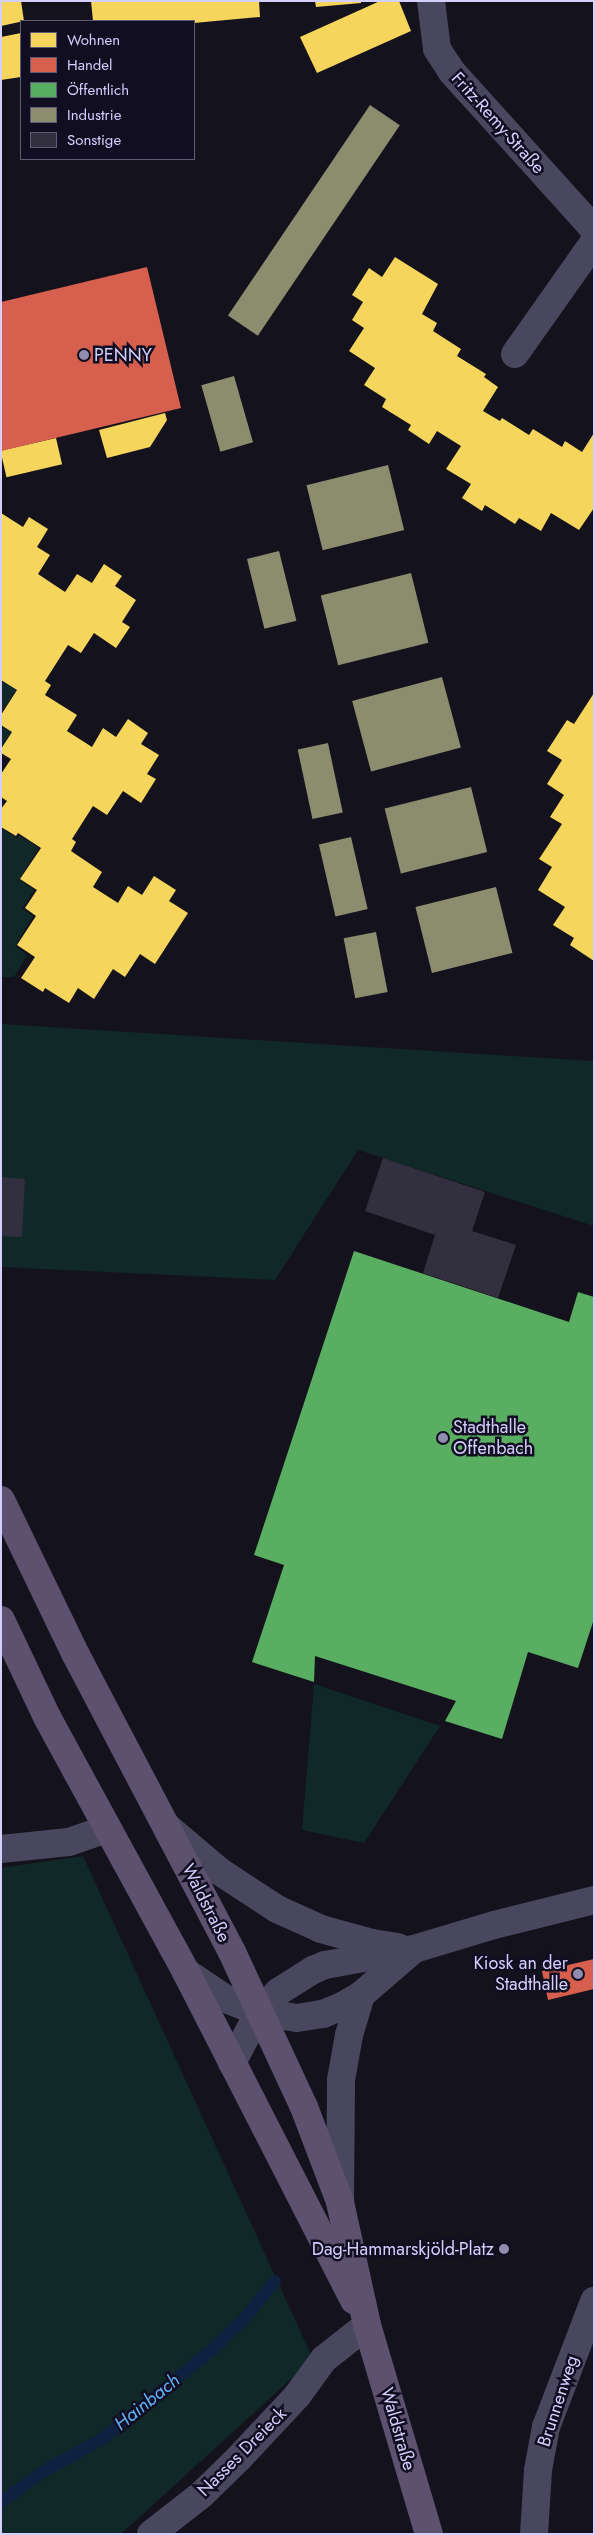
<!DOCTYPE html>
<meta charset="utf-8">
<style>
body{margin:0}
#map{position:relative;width:595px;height:2535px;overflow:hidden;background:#14121d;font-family:Jost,sans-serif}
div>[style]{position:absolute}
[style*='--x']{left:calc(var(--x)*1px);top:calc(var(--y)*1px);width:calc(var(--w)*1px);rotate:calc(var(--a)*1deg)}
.green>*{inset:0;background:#112828}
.homes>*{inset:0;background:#f6d55c;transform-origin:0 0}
.shops>*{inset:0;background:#d6604d}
.public>*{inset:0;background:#5aae61}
.industry>*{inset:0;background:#8c8c6e;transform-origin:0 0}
.stream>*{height:12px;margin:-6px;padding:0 6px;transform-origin:6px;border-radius:6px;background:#0f2141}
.building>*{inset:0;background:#32303f}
.minor>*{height:28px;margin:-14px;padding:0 14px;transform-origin:14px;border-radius:14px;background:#48475e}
.major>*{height:28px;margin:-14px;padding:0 14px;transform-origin:14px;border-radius:14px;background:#5c516f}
.dots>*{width:14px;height:14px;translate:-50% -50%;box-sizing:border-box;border:2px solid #110e21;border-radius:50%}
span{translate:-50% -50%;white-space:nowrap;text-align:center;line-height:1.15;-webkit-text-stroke:5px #110e21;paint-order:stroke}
.street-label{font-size:18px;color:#d5cffe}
.poi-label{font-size:18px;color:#d5cffe}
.left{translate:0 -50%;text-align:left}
.right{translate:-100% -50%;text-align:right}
.water-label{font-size:19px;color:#60b2fb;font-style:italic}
.frame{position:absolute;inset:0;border:2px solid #d5cffe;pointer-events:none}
.legend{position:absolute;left:20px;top:20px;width:175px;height:140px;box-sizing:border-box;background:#110e21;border:1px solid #5f5b79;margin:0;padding:6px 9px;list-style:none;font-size:15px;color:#d5cffe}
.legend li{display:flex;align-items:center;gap:10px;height:25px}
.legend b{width:25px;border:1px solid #5f5b79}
</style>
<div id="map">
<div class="green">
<div style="clip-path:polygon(1px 681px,16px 690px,1px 713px)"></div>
<div style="clip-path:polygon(1px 725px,11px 732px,1px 748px)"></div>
<div style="clip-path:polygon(1px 828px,17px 838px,19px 835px,39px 848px,19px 879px,34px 890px,22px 909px,33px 916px,15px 946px,27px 955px,14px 977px,1px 977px)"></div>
<div style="clip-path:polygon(1px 1024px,594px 1061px,594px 1226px,358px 1150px,275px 1280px,1px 1267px)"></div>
<div style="clip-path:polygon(314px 1684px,440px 1726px,364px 1843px,302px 1830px)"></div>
<div style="clip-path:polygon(83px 1856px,313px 2359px,121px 2534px,1px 2534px,1px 1868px)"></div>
</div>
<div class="homes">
<div style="clip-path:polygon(1px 1px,21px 1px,24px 21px,1px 26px)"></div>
<div style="clip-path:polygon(91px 1px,259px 1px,260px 17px,194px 23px,93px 21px)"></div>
<div style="clip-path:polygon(315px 1px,361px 1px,361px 3px,316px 7px)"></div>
<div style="clip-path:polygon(380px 1px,399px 1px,411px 31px,317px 73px,300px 37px)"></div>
<div style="clip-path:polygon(21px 33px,21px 77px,1px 80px,1px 37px)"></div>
<div style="clip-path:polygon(395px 257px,438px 284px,422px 314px,437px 323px,433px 331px,461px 349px,457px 356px,486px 374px,484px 377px,498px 387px,483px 411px,500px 421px,502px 418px,529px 435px,533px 429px,562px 447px,565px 441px,582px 452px,594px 433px,594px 508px,579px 530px,551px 513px,541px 531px,519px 518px,515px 524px,485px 505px,482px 511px,462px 498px,471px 484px,446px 469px,461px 446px,437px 431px,429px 444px,408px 430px,411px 425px,382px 407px,386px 399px,364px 385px,375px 368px,349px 351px,364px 328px,352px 320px,363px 302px,352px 295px,369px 268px,382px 277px)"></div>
<div style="clip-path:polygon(165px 413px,167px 420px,150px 447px,107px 458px,99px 430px)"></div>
<div style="left:56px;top:438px;width:27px;height:57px;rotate:77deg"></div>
<div style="clip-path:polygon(1px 513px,23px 527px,29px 517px,48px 529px,37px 547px,50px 555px,38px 574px,65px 592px,77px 574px,92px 583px,104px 564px,122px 576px,115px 586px,136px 600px,122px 622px,130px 627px,116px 648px,94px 633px,81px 653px,68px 645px,45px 681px,51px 685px,45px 695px,77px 715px,67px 731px,92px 747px,103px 728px,116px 737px,128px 719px,148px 733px,141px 744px,159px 755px,147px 774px,156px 779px,141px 803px,123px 791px,107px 815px,93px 806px,72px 839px,76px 842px,71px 851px,102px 872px,93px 887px,118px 903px,128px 886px,142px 895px,154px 876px,176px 890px,169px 901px,188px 913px,155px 964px,140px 954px,125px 977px,113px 969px,94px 999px,78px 988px,69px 1003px,45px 988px,43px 992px,21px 978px,35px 957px,17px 945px,36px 916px,25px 908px,37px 890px,20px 879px,41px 848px,18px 833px,16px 836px,1px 827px,1px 809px,7px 801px,1px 797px,1px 774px,11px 759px,1px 753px,1px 749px,12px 732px,1px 725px,1px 715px,17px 690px,1px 680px)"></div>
<div style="clip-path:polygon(594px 693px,594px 961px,570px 945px,574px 938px,553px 925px,565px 907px,538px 890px,552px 867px,539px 859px,562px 824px,550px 817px,564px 795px,547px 784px,562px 760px,547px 751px,567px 720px,574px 724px)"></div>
</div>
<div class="shops">
<div style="clip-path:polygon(147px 267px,181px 408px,1px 451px,1px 302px)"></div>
<div style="clip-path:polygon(594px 1959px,594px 1989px,548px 2000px,542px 1971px)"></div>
</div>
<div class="public">
<div style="clip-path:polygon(354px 1251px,569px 1322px,578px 1292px,594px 1297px,594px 1619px,578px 1668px,528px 1652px,502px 1739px,445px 1721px,456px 1701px,315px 1656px,314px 1682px,252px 1662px,284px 1565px,254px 1555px)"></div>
</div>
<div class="industry">
<div style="left:370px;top:105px;width:36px;height:254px;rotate:34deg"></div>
<div style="left:234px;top:376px;width:69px;height:34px;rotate:74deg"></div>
<div style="left:388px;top:465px;width:67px;height:84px;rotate:76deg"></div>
<div style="left:279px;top:551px;width:72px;height:33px;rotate:76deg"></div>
<div style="left:411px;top:573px;width:72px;height:93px;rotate:76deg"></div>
<div style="left:442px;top:677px;width:73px;height:93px;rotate:75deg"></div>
<div style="left:328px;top:743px;width:71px;height:31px;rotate:78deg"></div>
<div style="left:471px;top:787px;width:67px;height:89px;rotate:76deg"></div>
<div style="left:351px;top:837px;width:74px;height:33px;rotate:77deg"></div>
<div style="left:496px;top:887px;width:68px;height:83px;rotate:76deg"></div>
<div style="left:376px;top:932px;width:61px;height:33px;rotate:79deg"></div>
</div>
<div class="stream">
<div style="--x:1;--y:2502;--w:53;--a:-35.8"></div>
<div style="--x:44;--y:2471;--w:70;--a:-29.1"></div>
<div style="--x:105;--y:2437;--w:141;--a:-39.2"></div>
<div style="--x:214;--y:2348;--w:42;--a:-44"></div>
<div style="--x:244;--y:2319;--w:49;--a:-50.8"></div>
</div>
<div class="building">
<div style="clip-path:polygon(383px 1158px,485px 1192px,472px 1231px,516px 1245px,498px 1298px,423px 1273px,435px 1235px,365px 1211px)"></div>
<div style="clip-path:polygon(1px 1177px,25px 1179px,22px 1237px,1px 1236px)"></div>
</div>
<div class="minor">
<div style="--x:431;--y:1;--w:48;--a:82.9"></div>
<div style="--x:437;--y:49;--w:27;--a:57"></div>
<div style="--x:452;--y:72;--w:212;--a:47.9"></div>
<div style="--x:515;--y:354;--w:137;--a:-54.8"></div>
<div style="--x:166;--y:1826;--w:70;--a:40.3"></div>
<div style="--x:219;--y:1871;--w:69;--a:33.2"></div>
<div style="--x:277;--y:1909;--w:48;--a:24.4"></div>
<div style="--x:321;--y:1929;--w:53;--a:15.4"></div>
<div style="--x:372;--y:1943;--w:26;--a:9"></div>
<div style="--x:1;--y:1849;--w:68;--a:-5.9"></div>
<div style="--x:69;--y:1842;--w:39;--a:-19"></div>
<div style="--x:186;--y:1972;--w:48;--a:34"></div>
<div style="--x:226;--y:1999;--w:35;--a:22"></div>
<div style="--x:259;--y:2012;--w:38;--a:9"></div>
<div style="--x:297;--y:2018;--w:26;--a:-9"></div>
<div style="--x:323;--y:2014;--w:21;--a:-23"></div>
<div style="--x:342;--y:2006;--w:22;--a:-30"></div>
<div style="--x:361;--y:1995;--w:69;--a:-40.9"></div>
<div style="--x:232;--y:2063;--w:58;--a:-62.1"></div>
<div style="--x:259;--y:2012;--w:28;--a:-46"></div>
<div style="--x:278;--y:1992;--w:41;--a:-32.2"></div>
<div style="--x:313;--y:1970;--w:13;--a:-23"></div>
<div style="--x:325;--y:1965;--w:90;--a:-10.2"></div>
<div style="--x:414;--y:1949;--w:84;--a:-16.7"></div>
<div style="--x:494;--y:1925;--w:103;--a:-14"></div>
<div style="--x:340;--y:2200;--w:120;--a:-89.5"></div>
<div style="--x:341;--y:2080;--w:46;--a:-79.9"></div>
<div style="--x:349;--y:2035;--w:42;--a:-73.3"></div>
<div style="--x:151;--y:2534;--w:63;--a:-38"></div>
<div style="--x:201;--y:2495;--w:52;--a:-44.2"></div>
<div style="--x:238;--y:2459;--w:86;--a:-46.9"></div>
<div style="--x:297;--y:2396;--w:46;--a:-53.9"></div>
<div style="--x:324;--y:2359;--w:55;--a:-38.3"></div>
<div style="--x:534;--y:2534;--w:64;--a:-86.4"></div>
<div style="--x:538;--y:2470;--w:44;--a:-79.5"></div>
<div style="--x:546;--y:2427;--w:135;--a:-69.1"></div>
</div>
<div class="major">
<div style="--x:1;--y:1500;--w:172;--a:64.2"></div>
<div style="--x:76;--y:1655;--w:335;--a:62.3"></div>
<div style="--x:232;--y:1952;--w:171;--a:65.1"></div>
<div style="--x:304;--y:2107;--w:102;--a:69.2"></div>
<div style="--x:340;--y:2202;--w:126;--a:77.6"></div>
<div style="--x:367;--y:2325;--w:218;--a:73.5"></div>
<div style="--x:1;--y:1620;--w:107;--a:64.6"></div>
<div style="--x:47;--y:1717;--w:290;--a:61.4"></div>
<div style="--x:186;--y:1972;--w:369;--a:62.9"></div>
</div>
<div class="dots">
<div style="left:84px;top:355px;background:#918daf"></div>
<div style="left:443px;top:1438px;background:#918daf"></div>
<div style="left:578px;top:1974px;background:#918daf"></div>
<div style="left:504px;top:2249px;background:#918daf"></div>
</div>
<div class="street-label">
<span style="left:498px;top:123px;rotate:48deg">Fritz-Remy-Straße</span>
<span style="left:206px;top:1903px;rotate:63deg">Waldstraße</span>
<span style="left:558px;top:2401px;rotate:-72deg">Brunnenweg</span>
<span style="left:398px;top:2429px;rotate:74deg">Waldstraße</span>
<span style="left:242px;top:2452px;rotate:-45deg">Nasses Dreieck</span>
</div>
<div class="poi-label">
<span class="left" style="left:94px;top:355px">PENNY</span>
<span class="left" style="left:453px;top:1438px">Stadthalle<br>Offenbach</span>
<span class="right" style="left:568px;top:1974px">Kiosk an der<br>Stadthalle</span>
<span class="right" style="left:494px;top:2249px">Dag-Hammarskjöld-Platz</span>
</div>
<div class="water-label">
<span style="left:147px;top:2402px;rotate:-39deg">Hainbach</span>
</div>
<div class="frame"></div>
<ul class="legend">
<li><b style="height:14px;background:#f6d55c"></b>Wohnen</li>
<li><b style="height:14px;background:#d6604d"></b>Handel</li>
<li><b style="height:14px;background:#5aae61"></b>Öffentlich</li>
<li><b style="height:14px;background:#8c8c6e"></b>Industrie</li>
<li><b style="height:14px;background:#32303f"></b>Sonstige</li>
</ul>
</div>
